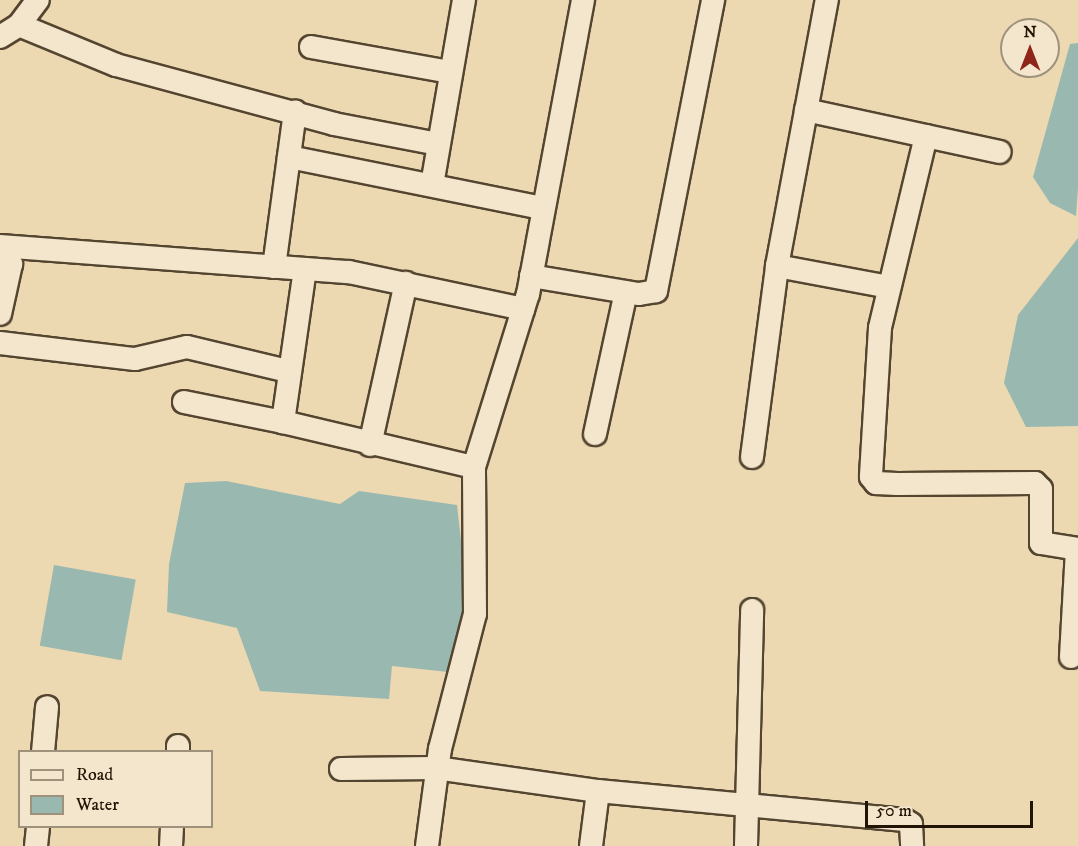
<!DOCTYPE html>
<style>
body{margin:0}
#map{position:relative;width:1078px;height:846px;overflow:hidden;background:#ecd8b1;font-family:"IM FELL DW Pica",serif}
div>[style]{position:absolute}
[style*='--x']{left:calc(var(--x)*1px);top:calc(var(--y)*1px);width:calc(var(--w)*1px);rotate:calc(var(--a)*1deg)}
.water>*{inset:0;background:#99b9b0;transform-origin:0 0}
.roads{filter:drop-shadow(2px 0 #544530) drop-shadow(-2px 0 #544530) drop-shadow(0 2px #544530) drop-shadow(0 -2px #544530)}
.minor>*{height:22px;margin:-11px;padding:0 11px;transform-origin:11px;border-radius:11px;background:#f3e6cc}
span{translate:-50% -50%;white-space:nowrap;text-align:center;line-height:1.15;-webkit-text-stroke:4.5px #f3e6cc;paint-order:stroke}
.legend{position:absolute;left:18px;top:750px;width:195px;height:78px;box-sizing:border-box;background:#f3e6cc;border:2px solid #9f927c;margin:0;padding:8px 10px;list-style:none;font-size:18px;color:#221405}
.legend li{display:flex;align-items:center;gap:12px;height:30px}
.legend b{width:30px;border:2px solid #9f927c}
.north{position:absolute;left:1000px;top:18px;width:60px;height:60px;box-sizing:border-box;background:#f3e6cc;border:2px solid #9f927c;border-radius:50%;rotate:0deg;font-size:16px;font-weight:700;line-height:24px;text-align:center;color:#221405}
.north::after{content:'';display:block;margin:auto;width:21px;height:27px;background:#8f2418;clip-path:polygon(50% 0,100% 100%,50% 72%,0 100%)}
.scale{position:absolute;left:865px;top:801px;width:168px;height:27px;box-sizing:border-box;border:3px solid #221405;border-top:0;padding-left:8px;font-size:18px;line-height:21px;white-space:nowrap;color:#221405;-webkit-text-stroke:4px #f3e6cc;paint-order:stroke}
</style>
<div id="map">
<div class="water">
<div style="clip-path:polygon(1078px 43px,1078px 188px,1076px 216px,1050px 203px,1033px 177px,1070px 44px)"></div>
<div style="clip-path:polygon(1078px 238px,1078px 426px,1026px 427px,1004px 383px,1018px 315px)"></div>
<div style="clip-path:polygon(226px 481px,340px 504px,359px 491px,457px 505px,466px 585px,458px 673px,392px 666px,389px 699px,260px 691px,237px 628px,167px 612px,169px 564px,185px 483px)"></div>
<div style="left:54px;top:565px;width:83px;height:82px;rotate:10deg"></div>
</div>
<div class="roads">
<div class="minor">
<div style="--x:19;--y:25;--w:105;--a:22.4"></div>
<div style="--x:116;--y:65;--w:226;--a:15.1"></div>
<div style="--x:334;--y:124;--w:106;--a:10.9"></div>
<div style="--x:0;--y:37;--w:22;--a:-32"></div>
<div style="--x:19;--y:25;--w:31;--a:-53"></div>
<div style="--x:311;--y:47;--w:141;--a:10.2"></div>
<div style="--x:806;--y:110;--w:198;--a:12.2"></div>
<div style="--x:926;--y:136;--w:197;--a:103.5"></div>
<div style="--x:880;--y:328;--w:149;--a:93.5"></div>
<div style="--x:871;--y:477;--w:8;--a:50"></div>
<div style="--x:876;--y:483;--w:21;--a:3"></div>
<div style="--x:897;--y:484;--w:138;--a:-0.4"></div>
<div style="--x:1035;--y:483;--w:8;--a:45"></div>
<div style="--x:1041;--y:489;--w:54;--a:90"></div>
<div style="--x:1041;--y:543;--w:37;--a:9"></div>
<div style="--x:289;--y:157;--w:259;--a:11.4"></div>
<div style="--x:432;--y:185;--w:188;--a:-80.2"></div>
<div style="--x:0;--y:246;--w:350;--a:4.3"></div>
<div style="--x:349;--y:272;--w:178;--a:12"></div>
<div style="--x:0;--y:249;--w:19;--a:54"></div>
<div style="--x:11;--y:264;--w:51;--a:102.4"></div>
<div style="--x:777;--y:266;--w:114;--a:10.6"></div>
<div style="--x:274;--y:267;--w:157;--a:-82.3"></div>
<div style="--x:305;--y:269;--w:155;--a:98.2"></div>
<div style="--x:283;--y:422;--w:196;--a:13.3"></div>
<div style="--x:531;--y:276;--w:109;--a:9.5"></div>
<div style="--x:639;--y:294;--w:17;--a:-10"></div>
<div style="--x:656;--y:291;--w:297;--a:-78.9"></div>
<div style="--x:0;--y:343;--w:136;--a:6.8"></div>
<div style="--x:135;--y:359;--w:53;--a:-13"></div>
<div style="--x:187;--y:347;--w:104;--a:13.4"></div>
<div style="--x:184;--y:402;--w:101;--a:11.4"></div>
<div style="--x:595;--y:434;--w:145;--a:-77.7"></div>
<div style="--x:370;--y:445;--w:166;--a:-77.5"></div>
<div style="--x:752;--y:457;--w:193;--a:-82.5"></div>
<div style="--x:777;--y:266;--w:271;--a:-79.4"></div>
<div style="--x:1071;--y:657;--w:108;--a:-86.8"></div>
<div style="--x:43;--y:752;--w:45;--a:-84.9"></div>
<div style="--x:178;--y:752;--w:6;--a:-90"></div>
<div style="--x:341;--y:769;--w:95;--a:-0.6"></div>
<div style="--x:436;--y:768;--w:164;--a:8.1"></div>
<div style="--x:598;--y:791;--w:308;--a:5.4"></div>
<div style="--x:905;--y:820;--w:7;--a:34"></div>
<div style="--x:911;--y:824;--w:22;--a:87"></div>
<div style="--x:36;--y:846;--w:20;--a:-84"></div>
<div style="--x:171;--y:846;--w:20;--a:-87"></div>
<div style="--x:427;--y:846;--w:98;--a:-82.4"></div>
<div style="--x:440;--y:749;--w:139;--a:-75.5"></div>
<div style="--x:475;--y:614;--w:147;--a:-90.4"></div>
<div style="--x:474;--y:467;--w:181;--a:-72.7"></div>
<div style="--x:528;--y:294;--w:299;--a:-79.4"></div>
<div style="--x:591;--y:846;--w:55;--a:-82.7"></div>
<div style="--x:746;--y:846;--w:236;--a:-88.5"></div>
</div>
</div>
<ul class="legend">
<li><b style="height:8px;background:#f3e6cc"></b>Road</li>
<li><b style="height:16px;background:#99b9b0"></b>Water</li>
</ul>
<div class="north">N</div>
<div class="scale">50 m</div>
</div>
